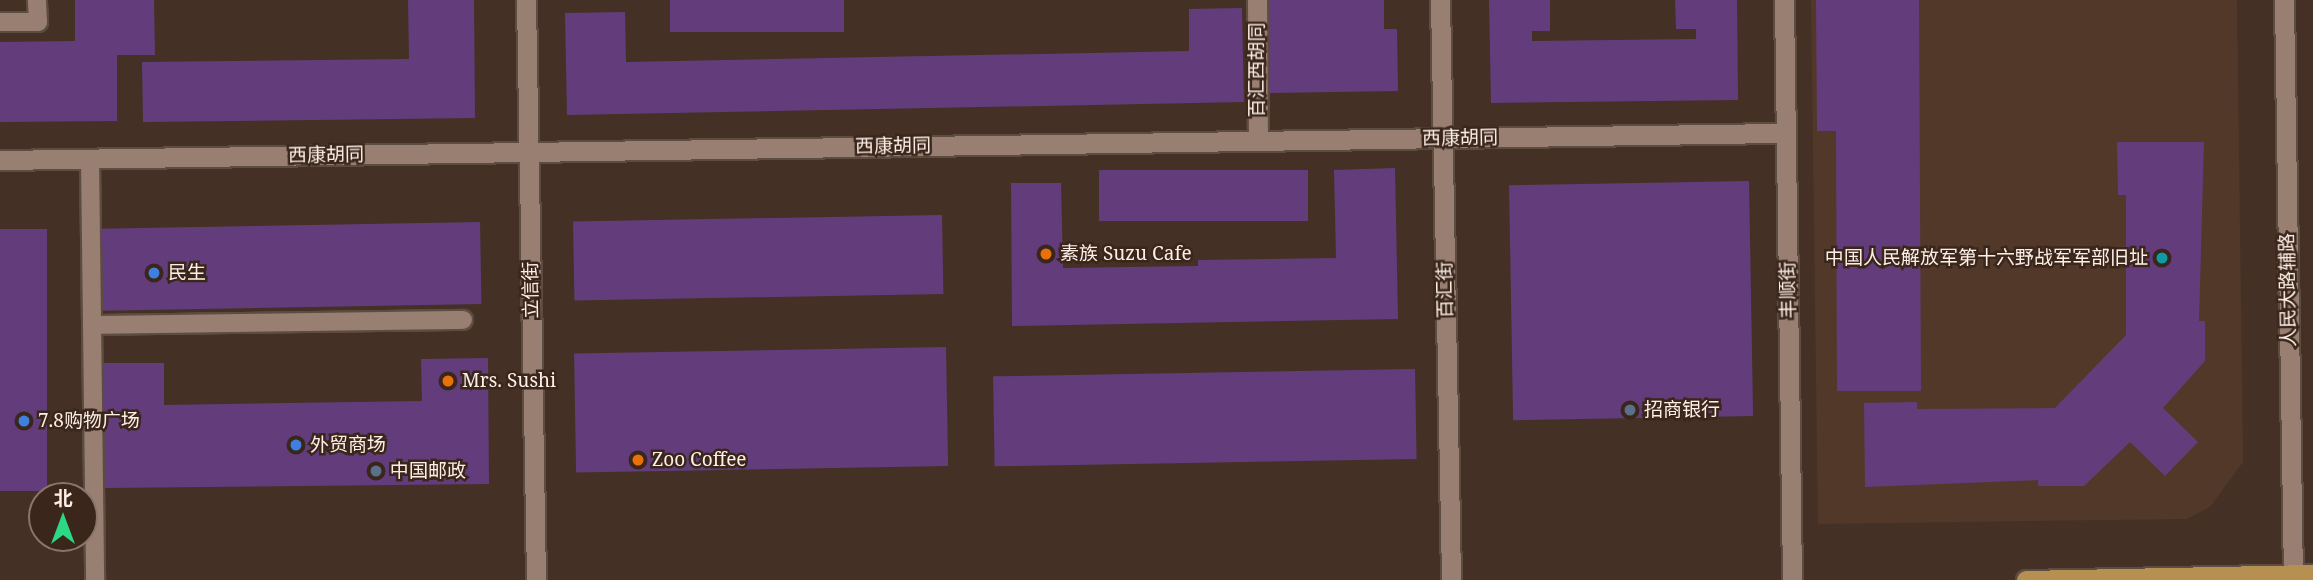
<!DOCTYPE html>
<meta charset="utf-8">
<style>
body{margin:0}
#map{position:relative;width:2313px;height:580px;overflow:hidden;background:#453025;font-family:"Noto Serif","Noto Sans SC",serif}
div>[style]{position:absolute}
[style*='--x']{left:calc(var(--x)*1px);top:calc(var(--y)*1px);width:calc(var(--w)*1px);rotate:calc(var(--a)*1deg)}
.built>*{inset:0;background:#523829}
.building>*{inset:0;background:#633d7b;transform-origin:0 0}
.roads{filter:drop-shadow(2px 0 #5d4c41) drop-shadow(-2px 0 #5d4c41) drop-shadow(0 2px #5d4c41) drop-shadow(0 -2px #5d4c41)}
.service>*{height:18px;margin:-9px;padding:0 9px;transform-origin:9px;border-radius:9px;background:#987f72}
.minor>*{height:19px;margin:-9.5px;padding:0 9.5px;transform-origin:9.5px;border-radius:9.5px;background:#987f72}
.tertiary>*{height:19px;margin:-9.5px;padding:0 9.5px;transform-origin:9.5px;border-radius:9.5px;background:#987f72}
.secondary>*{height:19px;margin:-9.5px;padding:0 9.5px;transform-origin:9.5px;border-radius:9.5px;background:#987f72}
.primary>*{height:19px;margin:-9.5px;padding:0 9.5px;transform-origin:9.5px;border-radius:9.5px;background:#b59050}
.dots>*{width:19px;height:19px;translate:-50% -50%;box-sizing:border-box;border:4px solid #3a261b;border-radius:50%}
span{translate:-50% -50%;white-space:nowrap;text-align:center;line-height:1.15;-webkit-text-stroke:5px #3a261b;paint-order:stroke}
.street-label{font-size:19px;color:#fdefe7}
.poi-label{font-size:19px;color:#fdefe7}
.left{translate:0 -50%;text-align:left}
.right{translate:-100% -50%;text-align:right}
.north{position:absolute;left:28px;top:482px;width:70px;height:70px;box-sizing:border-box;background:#3a261b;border:2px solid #88766d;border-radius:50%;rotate:0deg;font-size:19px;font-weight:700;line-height:28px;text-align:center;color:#fdefe7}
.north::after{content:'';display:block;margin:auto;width:24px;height:32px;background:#2cd884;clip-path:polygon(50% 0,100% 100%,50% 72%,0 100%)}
</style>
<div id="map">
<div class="built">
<div style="clip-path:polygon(1811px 0,2237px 0,2243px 462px,2210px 507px,2186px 519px,1818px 524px)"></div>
</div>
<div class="building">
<div style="clip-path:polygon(75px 0,154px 0,155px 55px,117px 55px,117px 121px,0 122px,0 42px,75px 41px)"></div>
<div style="clip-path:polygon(408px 0,474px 0,475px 118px,143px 122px,142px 62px,409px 59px)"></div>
<div style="left:670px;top:0;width:174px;height:32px"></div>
<div style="clip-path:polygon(1268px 0,1384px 0,1384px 29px,1397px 29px,1398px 91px,1270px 93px)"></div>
<div style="clip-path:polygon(1489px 0,1550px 0,1550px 31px,1532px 31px,1532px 41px,1696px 39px,1696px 29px,1676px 29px,1675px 0,1737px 0,1738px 100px,1491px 103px)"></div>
<div style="clip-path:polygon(1816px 0,1919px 0,1921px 391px,1837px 391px,1836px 131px,1817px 131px)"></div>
<div style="clip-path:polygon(1242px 8px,1244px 102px,567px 115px,565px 13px,625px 12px,626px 62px,1189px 51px,1189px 9px)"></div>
<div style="clip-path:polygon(2117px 142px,2204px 142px,2199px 321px,2205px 321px,2205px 361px,2163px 408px,2198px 442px,2165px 476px,2130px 442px,2084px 486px,2038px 486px,2038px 480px,1865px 487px,1864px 403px,1917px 402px,1917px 409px,2055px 408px,2126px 335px,2126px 195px,2118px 195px)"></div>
<div style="clip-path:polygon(1395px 168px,1398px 319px,1012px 326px,1011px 183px,1061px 183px,1063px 268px,1198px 266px,1198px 260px,1336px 258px,1334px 170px)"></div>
<div style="left:1308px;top:170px;width:51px;height:209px;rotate:90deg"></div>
<div style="left:1749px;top:181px;width:235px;height:240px;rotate:89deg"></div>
<div style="left:942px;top:215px;width:79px;height:369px;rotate:89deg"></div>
<div style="left:480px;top:222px;width:82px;height:381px;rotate:89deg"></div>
<div style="left:0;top:229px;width:47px;height:262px"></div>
<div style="left:946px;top:347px;width:119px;height:372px;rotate:89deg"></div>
<div style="clip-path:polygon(488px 358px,489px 484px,103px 488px,102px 363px,164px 363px,164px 405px,422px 401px,421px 359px)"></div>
<div style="left:1415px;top:369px;width:90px;height:422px;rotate:89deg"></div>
</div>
<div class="roads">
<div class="service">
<div style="--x:0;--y:22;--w:38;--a:0"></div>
<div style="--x:38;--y:22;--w:22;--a:-93"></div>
<div style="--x:90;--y:159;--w:421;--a:89.3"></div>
<div style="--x:92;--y:325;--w:371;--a:-0.8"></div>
</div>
<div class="minor">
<div style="--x:1257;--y:0;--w:141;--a:89.6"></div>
<div style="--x:0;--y:160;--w:1786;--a:-0.87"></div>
</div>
<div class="tertiary">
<div style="--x:526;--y:0;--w:580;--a:89.01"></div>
<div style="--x:1440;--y:0;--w:580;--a:88.91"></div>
<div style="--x:1784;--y:0;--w:580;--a:89.21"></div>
</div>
<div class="secondary">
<div style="--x:2284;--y:0;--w:580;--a:89.11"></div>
</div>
<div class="primary">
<div style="--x:2026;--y:580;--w:287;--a:-1.2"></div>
</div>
</div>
<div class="dots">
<div style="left:1046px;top:254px;background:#e8710a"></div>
<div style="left:2162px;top:258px;background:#0f9aa8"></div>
<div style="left:154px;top:273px;background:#3f7fe0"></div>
<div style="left:448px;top:381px;background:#e8710a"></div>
<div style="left:1630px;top:410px;background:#5c6f8a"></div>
<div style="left:24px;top:421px;background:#3f7fe0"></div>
<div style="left:296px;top:445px;background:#3f7fe0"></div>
<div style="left:638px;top:460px;background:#e8710a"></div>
<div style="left:376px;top:471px;background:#5c6f8a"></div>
</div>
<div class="street-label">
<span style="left:1257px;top:70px;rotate:-90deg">百汇西胡同</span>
<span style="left:1460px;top:138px;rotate:-1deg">西康胡同</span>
<span style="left:893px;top:146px;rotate:-1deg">西康胡同</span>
<span style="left:326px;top:155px;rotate:-1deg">西康胡同</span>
<span style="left:531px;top:290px;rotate:-91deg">立信街</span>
<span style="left:1445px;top:290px;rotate:-91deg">百汇街</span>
<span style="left:1788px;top:290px;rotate:-91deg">丰顺街</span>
<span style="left:2288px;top:290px;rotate:-91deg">人民大路辅路</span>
</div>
<div class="poi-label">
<span class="left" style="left:1060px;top:254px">素族 Suzu Cafe</span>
<span class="right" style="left:2148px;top:258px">中国人民解放军第十六野战军军部旧址</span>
<span class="left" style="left:168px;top:273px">民生</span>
<span class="left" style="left:462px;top:381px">Mrs. Sushi</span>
<span class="left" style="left:1644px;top:410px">招商银行</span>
<span class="left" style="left:38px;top:421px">7.8购物广场</span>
<span class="left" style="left:310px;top:445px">外贸商场</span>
<span class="left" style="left:652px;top:460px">Zoo Coffee</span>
<span class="left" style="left:390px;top:471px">中国邮政</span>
</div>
<div class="north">北</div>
</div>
